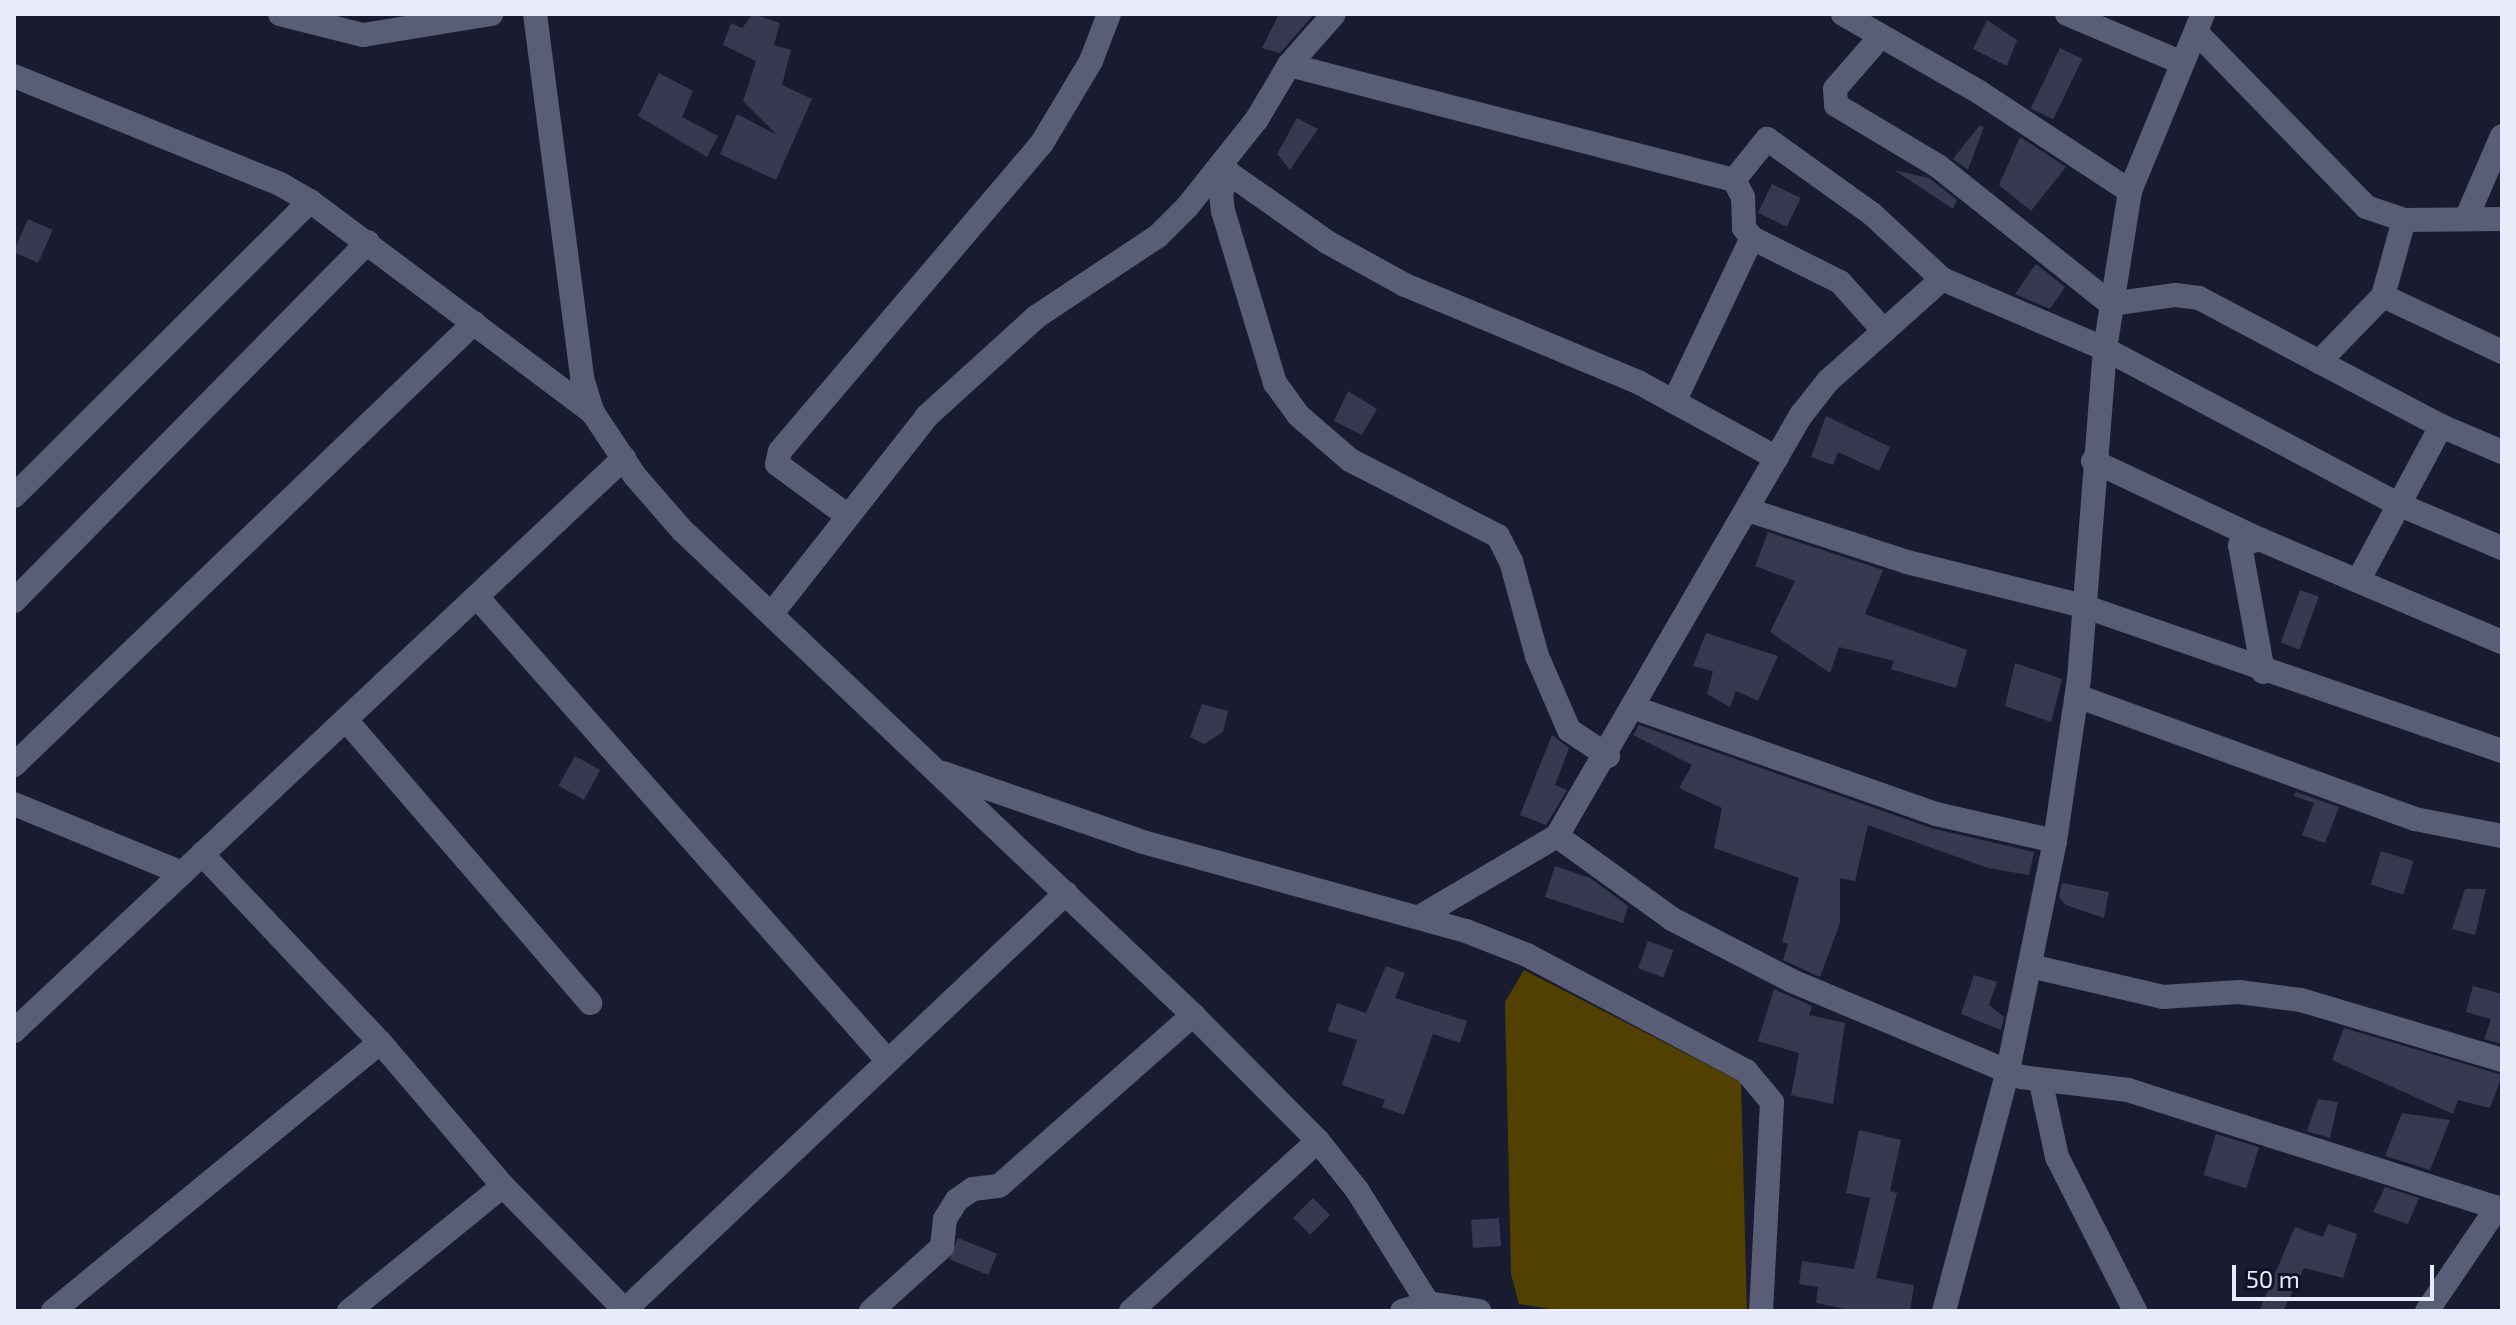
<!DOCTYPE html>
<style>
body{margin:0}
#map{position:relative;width:2516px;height:1325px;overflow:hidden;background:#191b30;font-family:"Exo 2",sans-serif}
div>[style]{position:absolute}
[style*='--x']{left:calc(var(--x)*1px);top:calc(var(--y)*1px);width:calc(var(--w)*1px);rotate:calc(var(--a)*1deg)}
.green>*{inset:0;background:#524000}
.building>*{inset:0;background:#363950;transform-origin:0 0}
.minor>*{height:24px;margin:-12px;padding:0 12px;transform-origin:12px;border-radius:12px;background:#5a5d76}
span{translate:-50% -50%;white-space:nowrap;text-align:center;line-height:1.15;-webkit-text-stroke:6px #111226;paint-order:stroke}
.frame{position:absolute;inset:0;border:16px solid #e8ebf9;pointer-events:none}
.scale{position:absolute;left:2232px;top:1265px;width:202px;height:36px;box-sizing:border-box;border:4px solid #e8ebf9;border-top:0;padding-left:10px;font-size:24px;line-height:28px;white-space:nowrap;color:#e8ebf9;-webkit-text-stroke:6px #111226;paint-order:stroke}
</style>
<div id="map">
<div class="green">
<div style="clip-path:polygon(1524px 970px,1741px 1082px,1747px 1311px,1564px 1311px,1519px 1304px,1511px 1274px,1505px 1002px)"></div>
</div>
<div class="building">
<div style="clip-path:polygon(753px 14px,780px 23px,774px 45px,791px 50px,782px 85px,812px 99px,776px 180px,720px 154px,737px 114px,777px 135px,743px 101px,756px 61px,723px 45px,731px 23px,742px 28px)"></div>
<div style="clip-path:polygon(1279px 14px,1314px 14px,1280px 53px,1262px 48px)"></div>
<div style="clip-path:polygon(1987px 20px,2017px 40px,2007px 66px,1973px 49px)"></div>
<div style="left:2060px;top:48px;width:25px;height:67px;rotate:26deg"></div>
<div style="clip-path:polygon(659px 73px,693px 91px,682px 117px,718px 136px,707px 157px,638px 116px)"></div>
<div style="clip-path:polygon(1297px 118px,1318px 129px,1290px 170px,1277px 154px)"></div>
<div style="clip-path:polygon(1980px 125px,1984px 127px,1968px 170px,1953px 159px)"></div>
<div style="clip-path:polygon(2020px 137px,2066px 167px,2031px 211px,1999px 185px)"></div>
<div style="clip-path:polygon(1894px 170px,1929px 178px,1957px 200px,1953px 209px)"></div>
<div style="left:1772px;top:184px;width:32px;height:32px;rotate:26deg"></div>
<div style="left:28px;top:219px;width:27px;height:36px;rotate:24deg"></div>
<div style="clip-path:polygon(2036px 264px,2065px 287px,2050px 309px,2015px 294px)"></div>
<div style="clip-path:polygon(1348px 391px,1377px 409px,1362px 435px,1334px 421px)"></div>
<div style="clip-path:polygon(1826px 416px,1890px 447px,1879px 471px,1838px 452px,1833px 465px,1811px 457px)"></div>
<div style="clip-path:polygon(1768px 532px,1883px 570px,1865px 614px,1967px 650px,1956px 688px,1891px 669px,1894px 661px,1839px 647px,1830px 673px,1770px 632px,1795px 581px,1755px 566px)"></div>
<div style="left:2300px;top:590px;width:20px;height:56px;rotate:20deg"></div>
<div style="clip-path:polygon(1706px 633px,1778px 656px,1758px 701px,1736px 691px,1730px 707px,1707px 694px,1713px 671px,1693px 666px)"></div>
<div style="clip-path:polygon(2015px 663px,2062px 679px,2051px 722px,2005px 706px)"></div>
<div style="clip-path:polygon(1202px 704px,1228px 711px,1223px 732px,1204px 744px,1190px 737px)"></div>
<div style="clip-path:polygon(1639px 725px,1931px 828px,2034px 852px,2029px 875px,1988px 868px,1868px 825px,1855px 881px,1840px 878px,1840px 923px,1820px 977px,1783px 960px,1788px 944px,1782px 942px,1799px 878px,1714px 848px,1722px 808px,1679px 788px,1692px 765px,1633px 735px)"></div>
<div style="clip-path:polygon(1552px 735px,1569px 748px,1555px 785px,1567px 790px,1546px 825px,1520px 815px)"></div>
<div style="left:575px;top:756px;width:29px;height:34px;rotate:29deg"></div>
<div style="clip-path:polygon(2296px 792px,2339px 807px,2325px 843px,2302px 835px,2314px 803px,2294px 796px)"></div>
<div style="left:2381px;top:851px;width:34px;height:35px;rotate:17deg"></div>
<div style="clip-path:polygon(1555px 866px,1590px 878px,1628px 906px,1623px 923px,1545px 897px)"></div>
<div style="clip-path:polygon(2062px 883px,2109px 892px,2104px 918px,2066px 905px,2059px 897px)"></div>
<div style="clip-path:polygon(2465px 889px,2486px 889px,2475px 935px,2452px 929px)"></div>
<div style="left:1648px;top:941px;width:27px;height:29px;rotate:20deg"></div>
<div style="clip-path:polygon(1386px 966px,1405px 973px,1395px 998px,1467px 1021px,1460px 1043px,1433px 1034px,1404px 1115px,1382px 1107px,1385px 1100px,1342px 1085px,1357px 1040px,1328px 1031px,1337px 1003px,1366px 1013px)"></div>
<div style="clip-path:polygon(1974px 975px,1997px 982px,1989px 1005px,2004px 1017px,2001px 1030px,1961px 1014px)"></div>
<div style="clip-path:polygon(2473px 986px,2502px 994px,2502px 1044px,2484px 1039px,2491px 1019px,2466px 1012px)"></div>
<div style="clip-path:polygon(1774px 989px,1812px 1006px,1809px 1015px,1845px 1023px,1833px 1104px,1791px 1095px,1799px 1053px,1758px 1041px)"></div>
<div style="clip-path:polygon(2344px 1028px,2502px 1075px,2490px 1108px,2458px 1100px,2453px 1114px,2332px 1060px)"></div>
<div style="clip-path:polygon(2318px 1099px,2338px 1102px,2330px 1138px,2307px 1131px)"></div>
<div style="clip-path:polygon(2402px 1113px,2450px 1120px,2430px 1170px,2385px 1156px)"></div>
<div style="clip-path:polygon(1859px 1130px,1901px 1140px,1890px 1191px,1897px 1193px,1876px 1278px,1914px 1285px,1910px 1311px,1855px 1311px,1816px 1303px,1818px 1287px,1799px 1284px,1802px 1261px,1854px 1269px,1870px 1198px,1846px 1193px)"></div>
<div style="left:2216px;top:1134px;width:45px;height:43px;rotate:17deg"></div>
<div style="clip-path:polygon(2385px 1187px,2419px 1198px,2408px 1224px,2373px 1212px)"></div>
<div style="left:1313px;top:1198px;width:24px;height:28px;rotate:45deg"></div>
<div style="left:1499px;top:1218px;width:28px;height:28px;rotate:86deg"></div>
<div style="clip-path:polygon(2328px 1224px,2357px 1234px,2343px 1278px,2304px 1268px,2283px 1311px,2259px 1311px,2295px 1227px,2323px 1237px)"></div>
<div style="left:958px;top:1238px;width:42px;height:23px;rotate:22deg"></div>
</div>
<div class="minor">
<div style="--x:280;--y:14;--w:86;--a:14.2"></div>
<div style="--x:363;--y:35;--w:130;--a:-9.3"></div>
<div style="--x:535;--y:14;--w:367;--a:82.6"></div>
<div style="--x:582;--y:378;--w:37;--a:73"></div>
<div style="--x:593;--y:413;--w:76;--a:56.3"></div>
<div style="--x:635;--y:476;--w:72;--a:49"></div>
<div style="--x:682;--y:530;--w:705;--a:43.5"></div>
<div style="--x:1193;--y:1015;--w:177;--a:45.2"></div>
<div style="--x:1318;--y:1141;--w:63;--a:51.5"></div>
<div style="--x:1357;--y:1190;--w:133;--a:57.9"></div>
<div style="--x:1428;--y:1303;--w:27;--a:163"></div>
<div style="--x:1843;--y:14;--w:157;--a:29.8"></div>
<div style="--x:1979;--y:92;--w:181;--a:33.3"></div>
<div style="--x:2067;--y:14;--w:123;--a:23"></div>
<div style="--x:2197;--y:33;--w:243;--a:45.8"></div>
<div style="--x:2366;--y:207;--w:40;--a:18.9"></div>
<div style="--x:2404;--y:220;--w:98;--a:-0.6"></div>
<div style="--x:1881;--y:36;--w:70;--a:131"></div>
<div style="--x:1835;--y:89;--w:16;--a:86"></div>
<div style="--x:1836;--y:105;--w:119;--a:30.9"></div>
<div style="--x:1938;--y:166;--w:221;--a:38.6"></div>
<div style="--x:2111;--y:304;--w:65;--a:-8"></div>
<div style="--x:2175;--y:295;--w:24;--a:7"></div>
<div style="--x:2199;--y:298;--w:274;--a:27.9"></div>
<div style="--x:2441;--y:426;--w:66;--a:23.1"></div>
<div style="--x:1289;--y:65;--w:460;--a:14.5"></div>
<div style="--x:1734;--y:180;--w:19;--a:62"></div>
<div style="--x:1743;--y:197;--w:31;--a:88"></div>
<div style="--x:1744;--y:228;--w:13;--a:51"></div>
<div style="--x:1752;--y:238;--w:98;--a:26.6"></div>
<div style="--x:1840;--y:282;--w:66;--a:48.1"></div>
<div style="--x:14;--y:76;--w:287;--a:22.1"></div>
<div style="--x:280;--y:184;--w:34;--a:30"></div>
<div style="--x:310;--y:201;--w:354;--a:36.8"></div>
<div style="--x:1220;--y:167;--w:131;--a:35"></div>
<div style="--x:1327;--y:242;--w:89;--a:28.9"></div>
<div style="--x:1405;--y:285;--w:252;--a:22.6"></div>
<div style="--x:1638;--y:382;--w:158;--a:28.7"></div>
<div style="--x:1228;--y:172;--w:22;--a:108"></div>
<div style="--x:1221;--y:193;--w:18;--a:84"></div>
<div style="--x:1223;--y:211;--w:180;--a:73.2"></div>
<div style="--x:1275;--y:383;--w:39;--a:54"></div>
<div style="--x:1298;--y:415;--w:69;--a:40.9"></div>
<div style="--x:1350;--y:460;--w:166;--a:27.2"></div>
<div style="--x:1498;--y:536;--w:28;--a:63"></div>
<div style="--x:1511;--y:561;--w:98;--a:74.7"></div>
<div style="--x:1537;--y:656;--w:81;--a:66.6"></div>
<div style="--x:1569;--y:730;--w:47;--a:33.7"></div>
<div style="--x:1734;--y:180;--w:53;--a:-51.2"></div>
<div style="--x:1767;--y:139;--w:129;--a:35.5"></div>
<div style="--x:1872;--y:214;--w:96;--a:42.9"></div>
<div style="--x:1942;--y:279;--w:177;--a:23.2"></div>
<div style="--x:2105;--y:349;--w:334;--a:27.9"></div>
<div style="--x:2400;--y:505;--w:111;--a:22.9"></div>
<div style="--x:2466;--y:219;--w:90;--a:-66.6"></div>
<div style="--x:2383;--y:296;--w:132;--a:25.2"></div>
<div style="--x:2319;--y:362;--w:92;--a:-45.9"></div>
<div style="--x:2383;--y:296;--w:79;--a:-74.6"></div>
<div style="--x:1674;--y:402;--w:182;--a:-64.6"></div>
<div style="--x:2093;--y:461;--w:183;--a:25.2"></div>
<div style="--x:2259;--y:539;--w:264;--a:23"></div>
<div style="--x:14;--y:496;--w:418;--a:-44.9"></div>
<div style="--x:1748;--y:510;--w:167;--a:18.1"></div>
<div style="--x:1907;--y:562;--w:181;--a:14"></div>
<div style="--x:2083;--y:606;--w:443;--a:19.1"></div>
<div style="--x:848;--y:516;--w:88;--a:-143.8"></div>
<div style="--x:777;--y:464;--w:13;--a:-77"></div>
<div style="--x:780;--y:451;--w:404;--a:-49.6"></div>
<div style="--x:1042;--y:143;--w:96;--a:-59.1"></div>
<div style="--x:1091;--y:61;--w:50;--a:-69"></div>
<div style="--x:2259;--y:539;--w:20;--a:162"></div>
<div style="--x:2240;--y:545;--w:129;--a:79.7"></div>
<div style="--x:2358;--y:581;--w:176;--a:-61.8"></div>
<div style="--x:478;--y:598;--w:618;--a:48.47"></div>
<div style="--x:14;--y:601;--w:504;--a:-45.4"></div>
<div style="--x:773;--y:612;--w:249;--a:-51.8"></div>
<div style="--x:927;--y:416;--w:147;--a:-42.2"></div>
<div style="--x:1036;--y:317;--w:146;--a:-33.6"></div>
<div style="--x:1158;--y:236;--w:41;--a:-45"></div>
<div style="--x:1187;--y:207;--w:112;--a:-51.5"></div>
<div style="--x:1257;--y:119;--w:63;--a:-59.3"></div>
<div style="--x:1289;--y:65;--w:68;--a:-48.6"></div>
<div style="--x:2077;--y:696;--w:360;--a:20"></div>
<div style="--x:2415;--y:819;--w:89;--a:11.1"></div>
<div style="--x:1635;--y:708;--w:319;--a:19.4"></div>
<div style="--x:1936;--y:814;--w:122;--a:12.8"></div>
<div style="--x:346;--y:720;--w:374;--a:49.2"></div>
<div style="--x:14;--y:765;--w:638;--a:-43.86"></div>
<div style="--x:943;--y:773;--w:212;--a:19"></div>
<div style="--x:1143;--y:842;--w:335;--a:15.4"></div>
<div style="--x:1466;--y:931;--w:66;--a:21.5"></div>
<div style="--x:1527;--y:955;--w:248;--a:27.9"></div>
<div style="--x:1746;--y:1071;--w:40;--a:50"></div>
<div style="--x:1772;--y:1102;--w:209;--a:93"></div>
<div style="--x:14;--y:804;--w:182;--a:22.3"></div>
<div style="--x:1557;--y:836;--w:142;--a:35.8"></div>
<div style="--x:1672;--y:919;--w:135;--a:27.3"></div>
<div style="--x:1792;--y:981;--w:248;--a:22.7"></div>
<div style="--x:2021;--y:1077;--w:108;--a:6.9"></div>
<div style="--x:2128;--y:1090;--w:392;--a:17.7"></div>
<div style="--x:202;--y:854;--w:259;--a:46.6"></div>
<div style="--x:380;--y:1042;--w:189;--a:49.5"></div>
<div style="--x:503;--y:1186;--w:175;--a:45.5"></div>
<div style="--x:1421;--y:916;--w:158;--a:-30.5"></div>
<div style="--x:1557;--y:836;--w:488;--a:-59.9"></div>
<div style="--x:1802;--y:414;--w:42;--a:-51.8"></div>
<div style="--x:1828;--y:381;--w:153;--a:-41.8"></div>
<div style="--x:2030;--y:966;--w:137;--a:13.1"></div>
<div style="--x:2163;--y:997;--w:76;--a:-3.8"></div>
<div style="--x:2239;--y:992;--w:63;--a:7.4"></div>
<div style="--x:2301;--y:1000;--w:210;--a:16.6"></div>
<div style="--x:14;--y:1031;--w:837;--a:-43.21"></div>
<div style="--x:2041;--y:1083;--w:76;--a:77.8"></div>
<div style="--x:2057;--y:1157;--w:173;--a:63.1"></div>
<div style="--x:1428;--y:1303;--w:52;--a:8.9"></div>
<div style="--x:625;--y:1310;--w:607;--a:-43.4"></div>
<div style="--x:53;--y:1311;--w:423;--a:-39.4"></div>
<div style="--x:349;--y:1311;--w:198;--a:-39.1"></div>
<div style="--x:871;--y:1311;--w:96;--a:-42"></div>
<div style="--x:942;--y:1247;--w:28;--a:-84"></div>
<div style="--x:945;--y:1219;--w:22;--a:-58"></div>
<div style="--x:957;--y:1200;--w:19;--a:-35"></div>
<div style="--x:973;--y:1189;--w:26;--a:-7"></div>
<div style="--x:999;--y:1186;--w:259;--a:-41.4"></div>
<div style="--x:1131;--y:1311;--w:253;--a:-42.3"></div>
<div style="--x:1944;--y:1311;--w:249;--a:-75.1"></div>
<div style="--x:2008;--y:1070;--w:234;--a:-78.4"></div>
<div style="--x:2055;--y:841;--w:164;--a:-81.6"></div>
<div style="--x:2079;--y:679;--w:331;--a:-85.5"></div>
<div style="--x:2105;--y:349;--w:160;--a:-81"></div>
<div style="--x:2130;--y:191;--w:191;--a:-67.6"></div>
<div style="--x:2427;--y:1311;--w:125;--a:-55.8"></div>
</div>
<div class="frame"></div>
<div class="scale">50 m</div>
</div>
